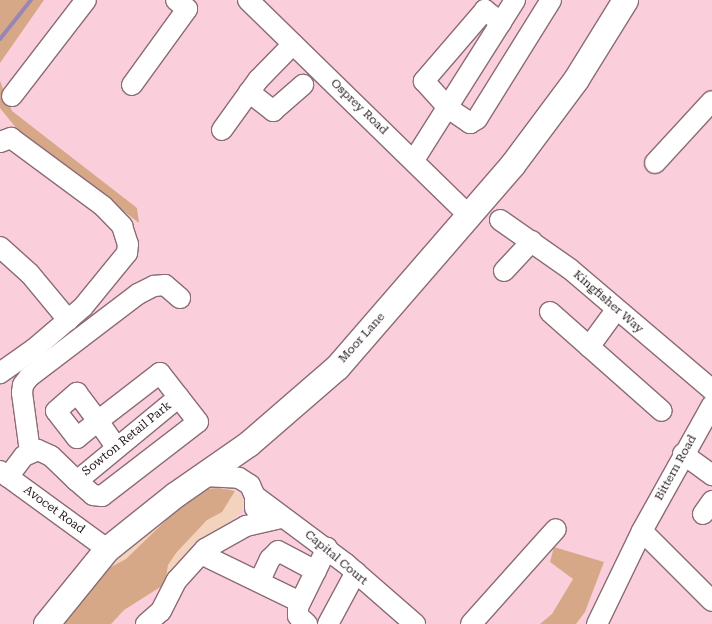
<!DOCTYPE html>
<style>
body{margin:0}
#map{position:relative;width:712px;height:624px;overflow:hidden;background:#fde0e8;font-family:"Roboto Serif",serif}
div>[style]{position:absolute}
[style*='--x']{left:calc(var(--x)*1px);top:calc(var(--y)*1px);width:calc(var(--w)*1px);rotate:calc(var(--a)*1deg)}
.built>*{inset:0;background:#facfdb;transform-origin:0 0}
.green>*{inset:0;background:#f3d3bd}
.forest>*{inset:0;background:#d6a887}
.stream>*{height:4px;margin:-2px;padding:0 2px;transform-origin:2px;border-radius:2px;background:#9886b4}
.roads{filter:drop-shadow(1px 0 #8b6c75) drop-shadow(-1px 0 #8b6c75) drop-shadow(0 1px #8b6c75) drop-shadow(0 -1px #8b6c75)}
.minor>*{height:20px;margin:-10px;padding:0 10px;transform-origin:10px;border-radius:10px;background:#fff}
.major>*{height:25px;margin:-12.5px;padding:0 12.5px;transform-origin:12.5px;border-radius:12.5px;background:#fff}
span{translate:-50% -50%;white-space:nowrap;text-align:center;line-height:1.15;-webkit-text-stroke:4.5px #fff;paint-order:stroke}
.street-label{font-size:12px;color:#221619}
</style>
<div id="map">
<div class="built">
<div style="left:0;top:0;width:712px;height:624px"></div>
</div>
<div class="green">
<div style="clip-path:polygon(219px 488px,240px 494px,244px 503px,240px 514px,193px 546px,181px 558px,165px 584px,124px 610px,111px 624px,62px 617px,104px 568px,191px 494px)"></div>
</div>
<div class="forest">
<div style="clip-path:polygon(0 0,44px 0,0 63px)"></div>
<div style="clip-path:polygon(0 81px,12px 111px,137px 208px,139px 223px,17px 129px,0 108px)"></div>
<div style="clip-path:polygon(219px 488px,235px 491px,222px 512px,207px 520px,176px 553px,168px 565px,165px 584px,124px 610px,111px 624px,57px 624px,98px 574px,126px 559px,186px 501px,205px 489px)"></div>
<div style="clip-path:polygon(554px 547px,604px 562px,585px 612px,576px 624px,540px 624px,552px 614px,573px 579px,550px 562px)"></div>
</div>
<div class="stream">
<div style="--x:0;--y:39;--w:50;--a:-51.5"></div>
</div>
<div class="roads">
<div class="minor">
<div style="--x:248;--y:0;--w:308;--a:44.3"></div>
<div style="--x:501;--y:23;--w:21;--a:-141"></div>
<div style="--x:485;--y:10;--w:94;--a:130.7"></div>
<div style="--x:424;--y:81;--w:36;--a:48"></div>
<div style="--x:448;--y:108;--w:27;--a:34"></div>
<div style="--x:470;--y:123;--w:8;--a:-30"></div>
<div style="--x:477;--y:119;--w:140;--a:-58.1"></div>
<div style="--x:132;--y:85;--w:94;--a:-54.1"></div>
<div style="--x:187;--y:9;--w:14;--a:-141"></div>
<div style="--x:249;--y:92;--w:31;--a:38"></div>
<div style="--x:273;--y:111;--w:40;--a:-41"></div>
<div style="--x:12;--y:96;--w:121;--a:-52.4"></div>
<div style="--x:222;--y:130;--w:62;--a:-54.2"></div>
<div style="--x:258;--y:80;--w:50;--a:-45.8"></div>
<div style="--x:0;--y:142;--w:12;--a:-20"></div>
<div style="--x:11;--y:138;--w:114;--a:36.5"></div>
<div style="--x:103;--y:206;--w:28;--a:46"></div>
<div style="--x:122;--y:226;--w:19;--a:72"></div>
<div style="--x:128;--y:244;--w:9;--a:96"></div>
<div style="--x:127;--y:253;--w:70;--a:129.2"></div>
<div style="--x:83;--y:307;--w:65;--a:139.4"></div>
<div style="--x:34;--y:349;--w:42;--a:144.8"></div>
<div style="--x:414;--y:160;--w:189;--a:-57.7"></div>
<div style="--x:655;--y:163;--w:84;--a:-47.4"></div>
<div style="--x:500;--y:220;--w:85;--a:35"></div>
<div style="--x:570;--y:269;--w:187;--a:40.4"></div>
<div style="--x:0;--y:247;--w:40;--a:42"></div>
<div style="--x:30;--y:274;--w:60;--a:50.4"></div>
<div style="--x:504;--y:271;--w:41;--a:-47"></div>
<div style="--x:550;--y:312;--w:149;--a:41.5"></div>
<div style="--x:589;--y:347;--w:46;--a:-53.9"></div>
<div style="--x:30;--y:452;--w:60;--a:-97.7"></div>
<div style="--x:22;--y:393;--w:8;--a:-83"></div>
<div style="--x:23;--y:385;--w:10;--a:-53"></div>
<div style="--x:29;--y:377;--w:137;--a:-37.3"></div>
<div style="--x:138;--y:294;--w:18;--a:-27"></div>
<div style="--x:154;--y:286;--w:11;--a:-5"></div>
<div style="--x:165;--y:285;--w:20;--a:41"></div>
<div style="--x:683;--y:454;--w:36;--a:36"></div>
<div style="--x:0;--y:471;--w:132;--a:36.1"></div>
<div style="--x:204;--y:476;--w:35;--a:3"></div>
<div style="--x:239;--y:478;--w:13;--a:32"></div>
<div style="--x:250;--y:485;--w:12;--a:66"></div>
<div style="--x:255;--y:496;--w:12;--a:90"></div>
<div style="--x:8;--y:477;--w:26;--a:-53"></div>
<div style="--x:24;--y:456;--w:15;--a:-23"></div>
<div style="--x:38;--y:450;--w:14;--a:25"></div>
<div style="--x:51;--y:456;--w:36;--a:44"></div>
<div style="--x:77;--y:481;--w:132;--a:-39.5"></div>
<div style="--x:77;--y:481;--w:21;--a:41"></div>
<div style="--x:93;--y:495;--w:9;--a:6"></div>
<div style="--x:102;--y:496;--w:121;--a:-37.6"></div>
<div style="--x:198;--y:422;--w:62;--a:-127.8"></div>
<div style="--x:160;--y:373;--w:78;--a:142.3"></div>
<div style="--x:98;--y:421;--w:27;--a:141"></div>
<div style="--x:77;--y:438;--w:34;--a:-128"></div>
<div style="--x:56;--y:411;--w:28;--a:-41"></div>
<div style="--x:77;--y:393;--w:35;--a:53"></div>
<div style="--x:98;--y:421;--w:32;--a:55"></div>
<div style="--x:255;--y:496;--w:112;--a:36.7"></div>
<div style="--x:345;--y:563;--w:93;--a:41.1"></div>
<div style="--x:703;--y:514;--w:16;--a:-55"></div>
<div style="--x:642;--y:531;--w:99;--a:45"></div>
<div style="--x:201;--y:554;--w:110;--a:25.9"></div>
<div style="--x:255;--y:579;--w:8;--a:-23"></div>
<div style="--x:262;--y:576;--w:19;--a:-65"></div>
<div style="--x:270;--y:559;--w:11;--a:-45"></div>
<div style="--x:278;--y:551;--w:43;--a:27.8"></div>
<div style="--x:146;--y:624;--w:20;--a:-41"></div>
<div style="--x:161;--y:611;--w:35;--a:-63"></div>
<div style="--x:177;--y:580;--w:42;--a:-47.9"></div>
<div style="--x:205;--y:549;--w:47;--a:-29.3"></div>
<div style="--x:246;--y:526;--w:37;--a:-13"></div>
<div style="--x:307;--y:624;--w:12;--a:-138"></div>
<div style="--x:298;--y:616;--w:9;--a:-90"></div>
<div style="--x:298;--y:607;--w:66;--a:-63.8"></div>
<div style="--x:328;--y:624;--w:59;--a:-61.7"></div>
<div style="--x:471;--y:624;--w:127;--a:-48.2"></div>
<div style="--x:597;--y:624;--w:103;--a:-64.2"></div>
<div style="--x:642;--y:531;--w:144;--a:-60.9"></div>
</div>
<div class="major">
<div style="--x:46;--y:624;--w:97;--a:-50.9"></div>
<div style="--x:107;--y:549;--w:88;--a:-38.6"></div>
<div style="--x:176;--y:494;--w:88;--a:-34.8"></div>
<div style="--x:248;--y:444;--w:118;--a:-40.9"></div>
<div style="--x:337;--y:367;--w:267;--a:-49.1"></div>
<div style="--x:512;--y:165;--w:107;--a:-53.3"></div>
<div style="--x:576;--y:79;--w:93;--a:-58.2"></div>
</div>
</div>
<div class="street-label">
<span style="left:359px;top:107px;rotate:44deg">Osprey Road</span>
<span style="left:608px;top:302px;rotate:41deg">Kingfisher Way</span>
<span style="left:362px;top:338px;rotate:-48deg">Moor Lane</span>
<span style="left:127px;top:439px;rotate:-39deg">Sowton Retail Park</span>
<span style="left:676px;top:468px;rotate:-61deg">Bittern Road</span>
<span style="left:54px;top:510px;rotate:36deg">Avocet Road</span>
<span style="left:336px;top:558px;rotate:40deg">Capital Court</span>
</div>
</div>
